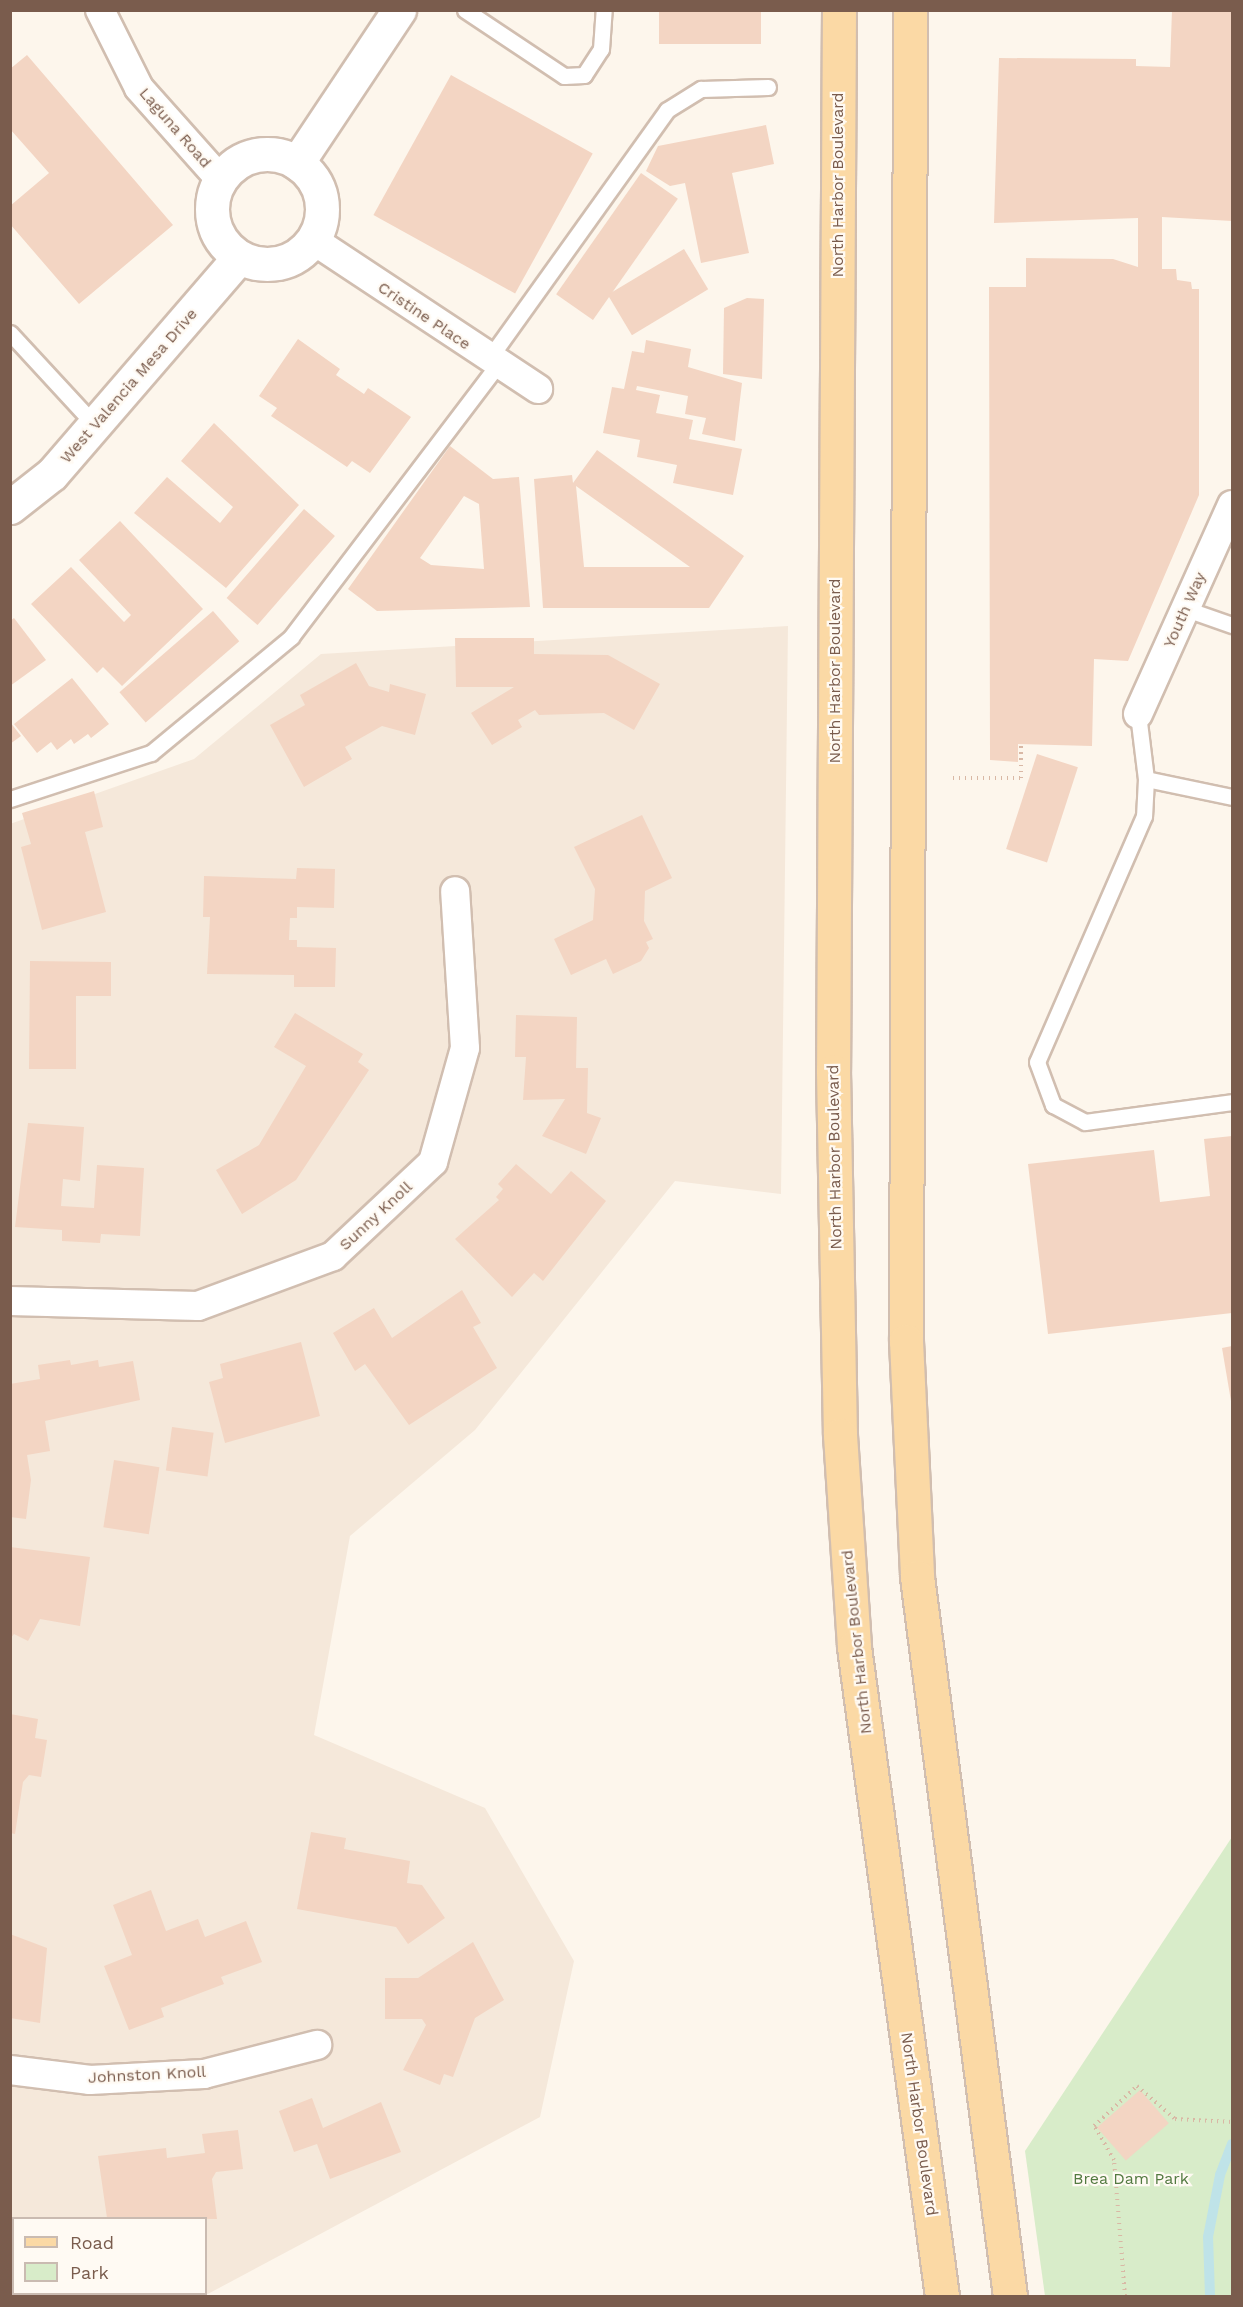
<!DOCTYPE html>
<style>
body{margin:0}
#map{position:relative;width:1243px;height:2307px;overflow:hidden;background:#fdf6ec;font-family:"Work Sans",sans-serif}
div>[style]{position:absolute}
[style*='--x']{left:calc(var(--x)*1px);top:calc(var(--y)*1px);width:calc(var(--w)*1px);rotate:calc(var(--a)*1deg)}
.residential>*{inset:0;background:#f5e8da}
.green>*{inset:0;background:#d8ecc9}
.stream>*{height:10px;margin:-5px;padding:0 5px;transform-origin:5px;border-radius:5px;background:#bfe3e8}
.building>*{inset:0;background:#f3d5c3;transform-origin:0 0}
.path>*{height:4px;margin-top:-2px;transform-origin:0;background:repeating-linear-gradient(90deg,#d9b8a5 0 1.5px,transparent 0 6px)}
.roads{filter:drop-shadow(2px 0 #d1beb0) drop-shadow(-2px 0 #d1beb0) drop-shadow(0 2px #d1beb0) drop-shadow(0 -2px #d1beb0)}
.lane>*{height:15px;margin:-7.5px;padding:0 7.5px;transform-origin:7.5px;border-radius:7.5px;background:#fff}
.street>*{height:28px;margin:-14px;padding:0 14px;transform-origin:14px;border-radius:14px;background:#fff}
.secondary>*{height:33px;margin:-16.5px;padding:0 16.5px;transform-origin:16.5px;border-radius:16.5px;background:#fff}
.secondary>.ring{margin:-16.5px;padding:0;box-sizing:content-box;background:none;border:33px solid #fff;border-radius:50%}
.primary>*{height:33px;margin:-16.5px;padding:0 16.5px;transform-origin:16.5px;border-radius:16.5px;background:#fbd9a5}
span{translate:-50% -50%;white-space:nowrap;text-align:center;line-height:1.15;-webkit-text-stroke:4.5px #fffaf3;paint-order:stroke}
.street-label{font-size:16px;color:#7a5c4d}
.park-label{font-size:16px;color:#537a41}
.frame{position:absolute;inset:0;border:12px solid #7a5c4d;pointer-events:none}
.legend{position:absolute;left:12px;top:2217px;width:195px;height:78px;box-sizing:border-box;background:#fffaf3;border:2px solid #cabbb1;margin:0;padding:8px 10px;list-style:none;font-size:18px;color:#7a5c4d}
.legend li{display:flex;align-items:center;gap:12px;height:30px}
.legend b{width:30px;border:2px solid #cabbb1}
</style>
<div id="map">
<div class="residential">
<div style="clip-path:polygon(evenodd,788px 626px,781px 1194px,675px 1181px,475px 1430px,350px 1536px,314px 1735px,485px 1808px,574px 1961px,540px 2117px,204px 2296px,11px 2296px,10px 824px,194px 759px,321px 654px,788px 626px,14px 2218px,206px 2218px,206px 2294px,14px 2294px,14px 2218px)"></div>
</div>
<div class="green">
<div style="clip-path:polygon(1232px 1837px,1232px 2296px,1045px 2296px,1025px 2151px)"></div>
</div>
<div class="stream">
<div style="--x:1210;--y:2296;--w:59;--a:-91.9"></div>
<div style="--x:1208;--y:2237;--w:63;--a:-79"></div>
<div style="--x:1220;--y:2175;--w:33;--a:-69"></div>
</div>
<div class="building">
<div style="left:659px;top:10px;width:102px;height:34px"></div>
<div style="clip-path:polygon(1172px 10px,1232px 10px,1232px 221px,1162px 217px,1162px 269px,1176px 269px,1177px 280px,1191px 282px,1192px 289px,1199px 289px,1199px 495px,1128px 661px,1094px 659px,1092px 746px,1018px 744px,1018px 762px,990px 760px,989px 287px,1026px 287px,1026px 258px,1113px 259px,1138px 267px,1138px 218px,994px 223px,999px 58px,1136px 59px,1136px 66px,1170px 67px)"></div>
<div style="clip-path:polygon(27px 55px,173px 225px,79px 304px,10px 224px,10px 206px,49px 173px,10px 129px,10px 69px)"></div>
<div style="left:451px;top:75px;width:162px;height:160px;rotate:29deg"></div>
<div style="clip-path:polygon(766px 125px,774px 164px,732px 173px,749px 253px,701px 263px,685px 183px,670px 186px,646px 171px,658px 146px)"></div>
<div style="left:641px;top:173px;width:45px;height:148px;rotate:35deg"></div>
<div style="left:684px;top:249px;width:47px;height:89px;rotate:59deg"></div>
<div style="clip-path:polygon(747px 298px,764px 299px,762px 379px,723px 374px,724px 308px)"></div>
<div style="clip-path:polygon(298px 339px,340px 369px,336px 375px,364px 394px,368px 388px,411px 417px,370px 473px,352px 461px,347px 467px,271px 416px,277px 408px,259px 396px)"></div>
<div style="clip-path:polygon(646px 340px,691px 349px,688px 367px,742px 383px,735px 441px,702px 434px,706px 418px,685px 414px,688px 396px,637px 386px,636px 390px,660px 395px,656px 413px,693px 420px,689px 439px,742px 449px,733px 495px,673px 483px,677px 465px,637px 457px,640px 440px,603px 433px,612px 387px,624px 389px,632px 351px,644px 353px)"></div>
<div style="clip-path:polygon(214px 423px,299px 505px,226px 588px,134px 513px,167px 477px,220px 523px,233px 507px,181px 461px)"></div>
<div style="clip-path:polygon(evenodd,450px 446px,493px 479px,519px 477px,530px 607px,377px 611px,348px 589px,450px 446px,464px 496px,479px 504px,484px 569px,431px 565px,420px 558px,464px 496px)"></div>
<div style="clip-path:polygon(evenodd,597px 450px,744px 556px,709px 608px,543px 608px,534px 479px,572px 475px,573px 483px,597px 450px,576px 486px,690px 567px,584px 567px,576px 486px)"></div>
<div style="left:304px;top:509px;width:41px;height:118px;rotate:41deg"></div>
<div style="clip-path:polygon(120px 521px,203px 609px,122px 686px,103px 667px,97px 673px,31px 604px,71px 567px,124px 622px,131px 615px,79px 560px)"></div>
<div style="left:213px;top:611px;width:40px;height:124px;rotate:49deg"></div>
<div style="clip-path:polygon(14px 618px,46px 660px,10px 686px,10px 621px)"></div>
<div style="clip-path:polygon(455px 638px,534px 638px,534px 654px,608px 655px,660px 684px,634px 730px,604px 713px,539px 715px,535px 710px,518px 720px,522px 727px,492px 745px,471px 713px,514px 687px,456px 687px)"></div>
<div style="clip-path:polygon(356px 663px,369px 686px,389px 692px,390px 684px,426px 694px,415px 735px,382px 726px,345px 747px,352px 759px,304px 787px,270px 725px,305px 705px,300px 695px)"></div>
<div style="clip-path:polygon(72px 678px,109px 724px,91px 738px,88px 734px,74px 744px,71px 739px,57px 750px,51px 742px,37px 753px,14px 724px)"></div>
<div style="clip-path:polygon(10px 722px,21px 736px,10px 744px)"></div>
<div style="left:1037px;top:754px;width:43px;height:100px;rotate:18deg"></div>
<div style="clip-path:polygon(94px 791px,103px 827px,85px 832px,106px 912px,42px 930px,21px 847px,31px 844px,22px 813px)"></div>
<div style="clip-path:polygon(642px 815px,672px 878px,645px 891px,644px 921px,653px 939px,646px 942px,649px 948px,641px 961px,613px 974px,606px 959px,571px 975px,554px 939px,593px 920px,595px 889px,574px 847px)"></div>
<div style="clip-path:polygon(297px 868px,335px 869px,334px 908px,297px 907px,297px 918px,290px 918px,289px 940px,297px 940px,297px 947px,336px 948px,335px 987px,294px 987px,294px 975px,207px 974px,210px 917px,203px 917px,204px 876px,296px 879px)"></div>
<div style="clip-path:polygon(30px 961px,111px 962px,111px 996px,76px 996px,76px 1069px,29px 1069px)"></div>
<div style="clip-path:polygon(295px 1013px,363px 1054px,358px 1062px,369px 1070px,296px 1180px,242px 1214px,216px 1170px,259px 1145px,306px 1066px,274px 1047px)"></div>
<div style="clip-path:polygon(516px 1015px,577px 1017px,576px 1068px,588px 1068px,587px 1113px,601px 1118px,586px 1154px,542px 1136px,565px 1099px,523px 1100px,526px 1057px,515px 1057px)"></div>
<div style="clip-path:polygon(28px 1123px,84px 1127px,80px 1181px,63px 1179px,61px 1206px,94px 1208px,97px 1165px,144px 1168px,140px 1236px,101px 1234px,100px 1243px,62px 1241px,62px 1230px,15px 1227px)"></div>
<div style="clip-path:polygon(1232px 1136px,1232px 1313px,1048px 1334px,1028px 1164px,1154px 1150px,1160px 1202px,1210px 1196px,1204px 1139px)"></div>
<div style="clip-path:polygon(516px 1164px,551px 1194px,571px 1171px,606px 1201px,543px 1281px,534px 1273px,512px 1297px,455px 1239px,499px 1200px,496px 1197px,503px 1189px,498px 1184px)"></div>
<div style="clip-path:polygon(462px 1290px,481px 1323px,473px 1327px,497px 1368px,409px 1425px,365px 1364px,355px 1371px,333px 1333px,374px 1308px,392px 1338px)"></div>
<div style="clip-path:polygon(301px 1342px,320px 1416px,225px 1443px,209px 1382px,223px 1378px,220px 1364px)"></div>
<div style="clip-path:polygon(1232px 1346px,1232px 1401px,1231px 1401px,1222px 1348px)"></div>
<div style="clip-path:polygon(70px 1360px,71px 1365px,98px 1360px,99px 1367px,133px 1361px,140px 1400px,45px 1421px,50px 1451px,27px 1455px,31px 1480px,26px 1519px,10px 1517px,10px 1384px,40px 1379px,38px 1365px)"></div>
<div style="left:172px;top:1427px;width:42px;height:44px;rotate:8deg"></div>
<div style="left:114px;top:1460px;width:46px;height:68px;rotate:9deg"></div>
<div style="clip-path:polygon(10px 1547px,90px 1557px,80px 1626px,40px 1619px,28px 1641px,14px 1634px,10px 1639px)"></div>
<div style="clip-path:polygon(10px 1714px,38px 1719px,35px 1738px,47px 1740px,41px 1777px,29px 1775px,23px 1782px,15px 1834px,10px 1833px)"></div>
<div style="clip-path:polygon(311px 1832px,346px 1838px,344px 1849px,410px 1861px,407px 1883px,422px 1885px,445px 1918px,408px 1944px,396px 1927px,297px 1909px)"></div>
<div style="clip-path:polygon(151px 1890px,166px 1931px,198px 1919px,205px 1937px,246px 1921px,262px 1962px,221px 1977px,224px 1984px,161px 2008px,164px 2017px,129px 2030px,104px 1966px,132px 1955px,113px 1905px)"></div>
<div style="clip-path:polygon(10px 1934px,47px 1948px,40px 2023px,10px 2018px)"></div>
<div style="clip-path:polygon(473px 1942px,504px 2000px,475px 2018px,453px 2077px,444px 2074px,440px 2085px,403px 2070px,426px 2025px,422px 2019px,385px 2019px,385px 1978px,418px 1978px)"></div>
<div style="left:1140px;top:2090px;width:44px;height:57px;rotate:49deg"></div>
<div style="clip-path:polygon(312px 2098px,323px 2128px,381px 2102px,401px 2152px,330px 2179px,317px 2144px,294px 2152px,279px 2111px)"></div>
<div style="clip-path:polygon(238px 2130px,243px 2169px,216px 2172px,212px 2179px,217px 2219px,107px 2218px,98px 2156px,166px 2148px,167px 2158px,205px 2153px,202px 2134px)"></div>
</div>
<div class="path">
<div style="--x:953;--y:778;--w:68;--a:0"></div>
<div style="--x:1021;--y:778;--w:34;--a:-90"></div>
<div style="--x:1125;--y:2296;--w:136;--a:-94.6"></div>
<div style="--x:1114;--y:2160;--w:39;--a:-120"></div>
<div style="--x:1094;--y:2126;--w:59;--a:-42.9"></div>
<div style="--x:1137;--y:2086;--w:50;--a:41"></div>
<div style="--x:1175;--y:2119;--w:57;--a:3"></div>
</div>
<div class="roads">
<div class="lane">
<div style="--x:465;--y:10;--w:119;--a:33.7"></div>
<div style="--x:564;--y:76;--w:20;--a:-3"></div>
<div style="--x:584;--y:75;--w:31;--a:-57"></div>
<div style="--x:601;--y:49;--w:39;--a:-86"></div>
<div style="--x:10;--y:333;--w:125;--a:47.3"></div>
<div style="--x:488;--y:360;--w:307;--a:-54.4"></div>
<div style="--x:667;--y:110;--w:40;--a:-32"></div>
<div style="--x:701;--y:89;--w:67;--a:-1.7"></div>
<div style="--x:1186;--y:609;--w:49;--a:19.2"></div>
<div style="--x:1138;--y:714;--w:65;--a:83"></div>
<div style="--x:1146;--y:779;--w:37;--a:93"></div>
<div style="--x:1144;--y:816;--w:268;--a:113.5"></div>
<div style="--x:1037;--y:1062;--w:46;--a:69.6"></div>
<div style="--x:1053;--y:1105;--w:36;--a:28"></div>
<div style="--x:1085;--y:1122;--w:148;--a:-7.7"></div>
<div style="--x:1146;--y:779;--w:88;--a:11.8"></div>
<div style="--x:10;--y:799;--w:148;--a:-18.1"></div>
<div style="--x:151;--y:753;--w:182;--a:-39.6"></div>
<div style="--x:291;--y:637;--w:340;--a:-52.8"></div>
</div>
<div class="street">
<div style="--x:100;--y:10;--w:87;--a:63.4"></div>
<div style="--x:139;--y:88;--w:122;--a:48.3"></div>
<div style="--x:313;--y:240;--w:270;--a:33.5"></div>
<div style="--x:1138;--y:714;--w:229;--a:-65.8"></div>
<div style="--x:10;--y:1301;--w:188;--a:1.5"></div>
<div style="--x:198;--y:1306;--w:144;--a:-20.3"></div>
<div style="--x:333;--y:1256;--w:137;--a:-43.2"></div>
<div style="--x:433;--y:1162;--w:118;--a:-74.3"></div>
<div style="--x:465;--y:1048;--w:157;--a:-93.6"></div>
<div style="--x:10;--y:2070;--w:81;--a:7.1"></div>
<div style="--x:90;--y:2080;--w:114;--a:-3"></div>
<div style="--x:204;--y:2074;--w:117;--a:-14.4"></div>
</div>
<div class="secondary">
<div class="ring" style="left:212px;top:154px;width:77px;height:77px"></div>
<div style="--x:297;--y:163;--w:184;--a:-56.3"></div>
<div style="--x:10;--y:507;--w:53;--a:-38.2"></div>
<div style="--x:52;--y:474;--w:286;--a:-49.2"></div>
</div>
<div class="primary">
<div style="--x:839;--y:10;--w:1061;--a:90.32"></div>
<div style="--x:833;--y:1071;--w:364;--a:88.9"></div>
<div style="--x:840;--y:1435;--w:212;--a:86.2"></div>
<div style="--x:854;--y:1647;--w:655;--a:82.28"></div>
<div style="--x:910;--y:10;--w:1331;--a:90.17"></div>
<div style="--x:906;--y:1341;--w:236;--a:87.3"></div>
<div style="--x:917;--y:1577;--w:725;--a:82.63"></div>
</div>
</div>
<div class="street-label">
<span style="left:175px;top:128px;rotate:49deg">Laguna Road</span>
<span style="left:838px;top:185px;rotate:-90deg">North Harbor Boulevard</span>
<span style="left:424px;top:316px;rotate:34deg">Cristine Place</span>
<span style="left:129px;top:386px;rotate:-49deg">West Valencia Mesa Drive</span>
<span style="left:1185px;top:610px;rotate:-66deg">Youth Way</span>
<span style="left:835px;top:671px;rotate:-90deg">North Harbor Boulevard</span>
<span style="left:835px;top:1157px;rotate:-91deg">North Harbor Boulevard</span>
<span style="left:376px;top:1216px;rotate:-43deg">Sunny Knoll</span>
<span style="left:857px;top:1642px;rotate:-96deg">North Harbor Boulevard</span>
<span style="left:147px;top:2075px;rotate:-3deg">Johnston Knoll</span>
<span style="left:919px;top:2124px;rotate:82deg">North Harbor Boulevard</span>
</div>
<div class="park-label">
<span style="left:1131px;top:2179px">Brea Dam Park</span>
</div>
<div class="frame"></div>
<ul class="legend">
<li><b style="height:8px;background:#fbd9a5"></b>Road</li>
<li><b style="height:16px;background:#d8ecc9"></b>Park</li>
</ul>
</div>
